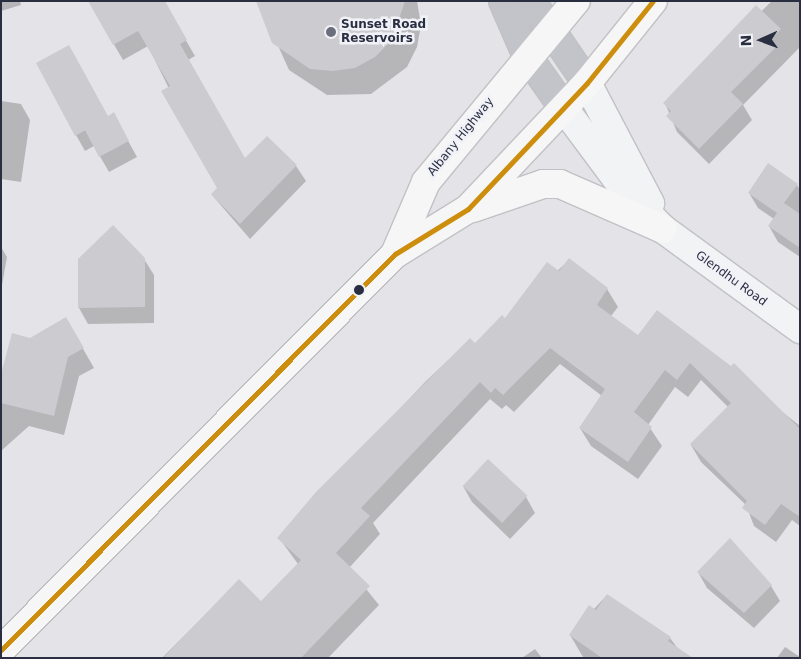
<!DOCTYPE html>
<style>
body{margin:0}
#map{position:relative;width:801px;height:659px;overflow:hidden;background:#e4e4e8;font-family:"DejaVu Sans",sans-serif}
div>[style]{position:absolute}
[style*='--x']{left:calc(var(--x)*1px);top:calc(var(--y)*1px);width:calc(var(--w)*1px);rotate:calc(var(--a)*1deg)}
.shadow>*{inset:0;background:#0003}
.building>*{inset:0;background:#cbcbd0;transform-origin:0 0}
.roads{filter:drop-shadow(1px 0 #c1c1c5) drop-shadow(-1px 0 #c1c1c5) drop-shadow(0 1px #c1c1c5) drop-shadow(0 -1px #c1c1c5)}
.street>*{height:28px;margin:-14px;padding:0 14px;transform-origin:14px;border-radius:14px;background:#f2f3f5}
.secondary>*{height:28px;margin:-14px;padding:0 14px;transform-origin:14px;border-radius:14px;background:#c3c4ca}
.primary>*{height:28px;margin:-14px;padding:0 14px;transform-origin:14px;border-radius:14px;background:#f6f6f7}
.bus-1>*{height:5px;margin:-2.5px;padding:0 2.5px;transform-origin:2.5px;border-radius:2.5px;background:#ce8e0d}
.dots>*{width:14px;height:14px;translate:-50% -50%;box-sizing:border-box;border:2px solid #f1f2f7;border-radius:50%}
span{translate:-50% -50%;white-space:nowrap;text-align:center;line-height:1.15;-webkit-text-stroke:5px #f1f2f7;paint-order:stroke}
.poi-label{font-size:12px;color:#2a2e41;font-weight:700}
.left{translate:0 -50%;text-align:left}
.street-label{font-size:12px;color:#2a2e41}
.frame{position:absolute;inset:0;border:2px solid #2a2e41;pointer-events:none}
.north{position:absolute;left:736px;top:15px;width:50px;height:50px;-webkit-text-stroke:4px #f1f2f7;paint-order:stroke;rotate:268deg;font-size:14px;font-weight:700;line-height:20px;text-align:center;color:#2a2e41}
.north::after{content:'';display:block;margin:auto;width:18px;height:22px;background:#2a2e41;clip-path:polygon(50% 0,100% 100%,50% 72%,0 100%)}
</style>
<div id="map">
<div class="shadow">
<div style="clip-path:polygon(1px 1px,20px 1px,21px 5px,1px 11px)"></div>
<div style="clip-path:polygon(163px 1px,195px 56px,188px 60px,245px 160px,296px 166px,306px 181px,250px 239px,212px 195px,218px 188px,148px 46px,123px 60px,94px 10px)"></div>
<div style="clip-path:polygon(258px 1px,417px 1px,421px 25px,417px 47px,407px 67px,371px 94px,327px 95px,289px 70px)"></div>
<div style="clip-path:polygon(772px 1px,800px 1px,800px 47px,743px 105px,752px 120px,709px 164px,677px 132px,665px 103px)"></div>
<div style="clip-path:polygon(1px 101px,21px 104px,30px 120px,21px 182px,1px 179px)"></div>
<div style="clip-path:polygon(108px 117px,122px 130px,137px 157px,109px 172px,94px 146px,85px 151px,76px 135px)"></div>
<div style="clip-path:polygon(797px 185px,800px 190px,800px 257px,778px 242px,769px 226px,774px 219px,758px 208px,749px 193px)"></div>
<div style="clip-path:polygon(1px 247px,7px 257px,1px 291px)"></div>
<div style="clip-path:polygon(144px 259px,154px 275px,154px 323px,88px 324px,79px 308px)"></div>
<div style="clip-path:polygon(569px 260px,607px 289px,618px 307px,611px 316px,638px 337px,657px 312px,800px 426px,800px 526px,792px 520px,776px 542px,754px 526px,746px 505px,701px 462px,691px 445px,728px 407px,701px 380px,688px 397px,675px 387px,648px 425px,662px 446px,638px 479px,591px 446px,580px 428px,602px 396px,560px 364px,514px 412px,506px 405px,502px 409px,490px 399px,373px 523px,380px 534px,349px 568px,379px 605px,328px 658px,162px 658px,239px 581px,261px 602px,298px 564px,279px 538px,426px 381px,470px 340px,475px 344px,505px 320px)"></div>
<div style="clip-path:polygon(66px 319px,94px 368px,79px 376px,64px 435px,29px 426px,1px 451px,1px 379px,30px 339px)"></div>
<div style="clip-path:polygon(463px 486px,526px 497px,535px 513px,510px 539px,472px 502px)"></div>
<div style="clip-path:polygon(698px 572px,771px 586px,780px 601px,754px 628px,707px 588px)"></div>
<div style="clip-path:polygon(607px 595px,670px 638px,685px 658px,583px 657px,570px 635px)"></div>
<div style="clip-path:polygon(785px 647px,800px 657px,800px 658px,777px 658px)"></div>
<div style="clip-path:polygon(535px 649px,542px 658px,522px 658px)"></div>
</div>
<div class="building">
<div style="clip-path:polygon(88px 1px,165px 1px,187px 40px,180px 44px,245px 158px,267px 136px,297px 165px,240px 224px,211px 194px,217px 188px,161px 91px,170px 86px,138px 31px,113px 45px)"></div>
<div style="clip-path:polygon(256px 1px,405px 1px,392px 40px,375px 57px,355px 68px,333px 71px,310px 69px,272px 43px)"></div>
<div style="clip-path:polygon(756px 5px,781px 29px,769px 41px,776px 47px,731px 92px,743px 104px,699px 149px,666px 116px,671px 111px,663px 103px)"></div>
<div style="clip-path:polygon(69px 45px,108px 116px,114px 112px,129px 141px,99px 157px,85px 130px,75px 136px,36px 63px)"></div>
<div style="clip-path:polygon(768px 163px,798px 184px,784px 203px,800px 214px,800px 248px,768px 226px,777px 213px,748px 193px)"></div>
<div style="clip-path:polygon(113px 225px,145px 258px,145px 307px,78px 308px,78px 259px)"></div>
<div style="clip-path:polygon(569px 258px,608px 288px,597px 305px,638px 335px,657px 310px,731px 366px,734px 363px,800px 429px,800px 517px,781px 504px,765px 525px,742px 508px,747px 501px,690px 444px,731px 403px,690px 363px,677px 380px,665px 370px,634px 412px,652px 427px,628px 462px,579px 428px,605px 389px,550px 348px,503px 395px,495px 388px,491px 393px,480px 382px,361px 508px,370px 516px,336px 553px,370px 586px,301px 658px,163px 658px,239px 579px,261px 601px,301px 560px,277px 538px,316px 492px,470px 338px,475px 343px,502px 315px,505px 318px,547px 262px,559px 271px)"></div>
<div style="clip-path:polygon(66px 317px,84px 348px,68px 357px,54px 416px,1px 403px,1px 374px,12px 333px,30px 338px)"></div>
<div style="left:488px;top:459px;width:54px;height:37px;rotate:43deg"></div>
<div style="clip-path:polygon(730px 538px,772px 585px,744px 613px,697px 572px)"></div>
<div style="clip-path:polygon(607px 594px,671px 637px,668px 641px,693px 658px,602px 658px,569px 635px,589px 605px,596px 610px)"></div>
</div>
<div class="roads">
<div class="street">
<div style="--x:587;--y:83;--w:136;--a:62.3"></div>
<div style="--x:563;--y:107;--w:107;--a:53.3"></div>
<div style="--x:627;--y:193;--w:51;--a:45"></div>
<div style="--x:663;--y:229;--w:170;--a:36.1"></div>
</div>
<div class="secondary">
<div style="--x:503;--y:1;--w:60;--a:66.4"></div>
<div style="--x:527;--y:56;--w:62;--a:54.8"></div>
<div style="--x:531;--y:1;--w:99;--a:55.7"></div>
</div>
<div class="primary">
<div style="--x:473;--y:208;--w:74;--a:-18.9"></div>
<div style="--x:543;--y:184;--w:17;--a:0"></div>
<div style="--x:560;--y:184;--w:112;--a:23.6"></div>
<div style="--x:395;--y:254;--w:78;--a:-66.7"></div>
<div style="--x:426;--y:182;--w:235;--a:-50.4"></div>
<div style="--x:1;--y:650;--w:559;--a:-45.15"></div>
<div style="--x:395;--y:254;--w:86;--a:-31.7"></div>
<div style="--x:468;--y:209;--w:173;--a:-46.6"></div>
<div style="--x:587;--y:83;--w:105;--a:-51.2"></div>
</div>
</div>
<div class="bus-1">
<div style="--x:1;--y:650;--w:559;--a:-45.15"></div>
<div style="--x:395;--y:254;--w:86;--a:-31.7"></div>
<div style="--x:468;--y:209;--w:173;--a:-46.6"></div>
<div style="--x:587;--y:83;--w:105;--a:-51.2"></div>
</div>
<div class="dots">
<div style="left:331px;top:32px;background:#6b6e7b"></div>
<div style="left:359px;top:290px;background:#2a2e41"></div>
</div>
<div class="poi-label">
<span class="left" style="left:341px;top:32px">Sunset Road<br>Reservoirs</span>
</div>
<div class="street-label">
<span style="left:461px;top:137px;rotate:-51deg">Albany Highway</span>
<span style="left:731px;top:279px;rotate:36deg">Glendhu Road</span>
</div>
<div class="frame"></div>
<div class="north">N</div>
</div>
